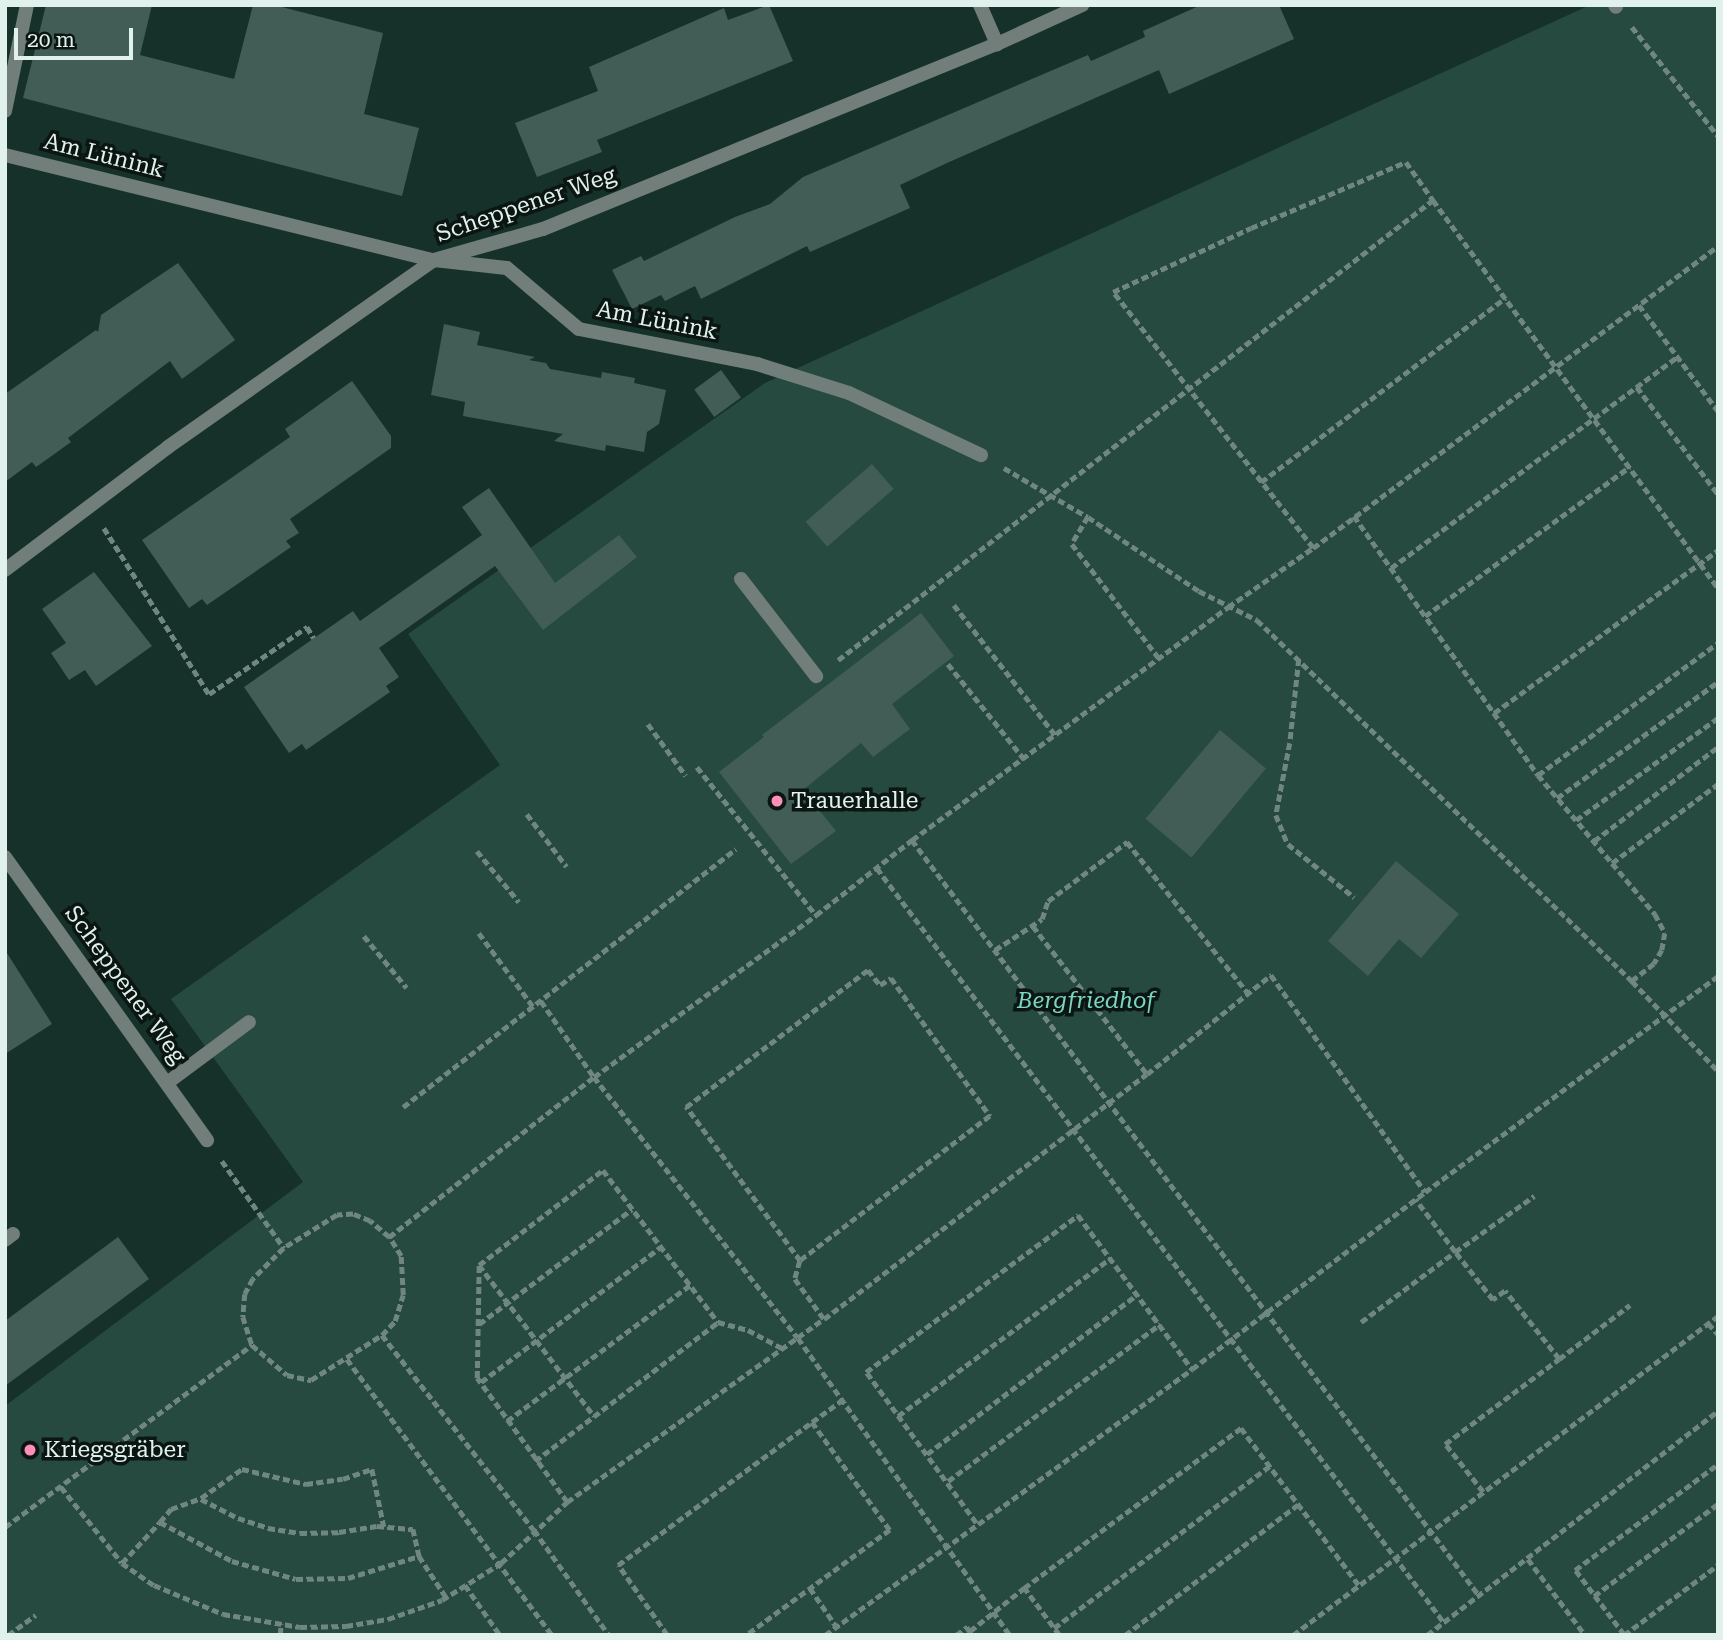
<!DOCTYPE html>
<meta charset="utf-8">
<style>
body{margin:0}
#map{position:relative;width:1723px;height:1640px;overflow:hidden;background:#16312a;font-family:"Roboto Serif",serif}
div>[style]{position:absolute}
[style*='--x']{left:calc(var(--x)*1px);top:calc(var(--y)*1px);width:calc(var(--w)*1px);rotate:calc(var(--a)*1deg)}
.green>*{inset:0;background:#264940}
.building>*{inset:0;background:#415d56;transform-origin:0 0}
.path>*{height:4.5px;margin-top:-2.25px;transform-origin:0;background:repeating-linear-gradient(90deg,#708780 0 7px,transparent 0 10.5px)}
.lane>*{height:14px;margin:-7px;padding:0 7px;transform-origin:7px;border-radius:7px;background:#717e7a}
.street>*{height:14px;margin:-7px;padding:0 7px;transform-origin:7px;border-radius:7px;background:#717e7a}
.dots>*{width:19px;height:19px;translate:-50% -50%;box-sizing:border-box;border:4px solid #0b1613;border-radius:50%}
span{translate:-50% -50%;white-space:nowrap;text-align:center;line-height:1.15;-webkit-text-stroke:7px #0b1613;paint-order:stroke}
.street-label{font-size:23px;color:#e1f1ec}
.poi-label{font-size:23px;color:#e1f1ec}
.left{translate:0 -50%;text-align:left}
.park-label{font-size:23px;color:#7bd6c0;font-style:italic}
.frame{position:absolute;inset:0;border:7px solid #e1f1ec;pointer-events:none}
.scale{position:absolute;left:14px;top:28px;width:119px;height:32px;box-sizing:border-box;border:4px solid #e1f1ec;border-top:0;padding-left:9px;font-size:21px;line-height:24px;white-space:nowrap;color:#e1f1ec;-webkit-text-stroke:5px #0b1613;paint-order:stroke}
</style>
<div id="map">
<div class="green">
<div style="clip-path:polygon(1590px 5px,1718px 5px,1718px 1635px,5px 1635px,5px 1406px,303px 1182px,171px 999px,500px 765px,408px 634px,765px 383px)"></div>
</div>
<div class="building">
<div style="clip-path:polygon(46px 5px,152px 5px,140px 55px,234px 79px,253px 5px,274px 5px,383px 33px,364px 114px,419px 128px,402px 196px,23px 98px)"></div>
<div style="clip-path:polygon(769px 5px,793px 61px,597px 140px,602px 152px,537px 177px,515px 123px,598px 91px,589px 67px,724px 8px,728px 20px)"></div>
<div style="clip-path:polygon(1201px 5px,1279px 5px,1294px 39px,1169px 94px,1159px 70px,947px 163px,900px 185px,910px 208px,810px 252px,807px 246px,701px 299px,695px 286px,665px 301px,661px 295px,632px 309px,612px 270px,641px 256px,644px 261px,735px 217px,770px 204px,803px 177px,1088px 55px,1091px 61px,1145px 37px,1143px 31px)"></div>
<div style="clip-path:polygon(178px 263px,235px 340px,182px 379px,170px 361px,68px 438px,71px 442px,53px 455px,36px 467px,32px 462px,5px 482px,5px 394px,96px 330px,98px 332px,101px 315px)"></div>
<div style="clip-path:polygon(444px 324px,480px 332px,477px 345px,535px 357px,529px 360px,546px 363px,550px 369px,601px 378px,602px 372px,618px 375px,635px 378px,634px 383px,666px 390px,659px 424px,647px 432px,644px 452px,606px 445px,605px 451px,554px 441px,563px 434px,463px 416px,465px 402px,431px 395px)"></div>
<div style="left:721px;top:370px;width:34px;height:33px;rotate:54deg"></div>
<div style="clip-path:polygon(352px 381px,391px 436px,391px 448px,290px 519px,299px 533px,286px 541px,291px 547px,207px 605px,202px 599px,189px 608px,142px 540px,290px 437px,285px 429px)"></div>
<div style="left:872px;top:464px;width:33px;height:88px;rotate:49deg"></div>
<div style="clip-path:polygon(489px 488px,555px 583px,619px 535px,637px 557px,543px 630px,495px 566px,379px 648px,399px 677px,386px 686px,390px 692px,306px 750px,302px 744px,289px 753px,244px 687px,353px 611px,360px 621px,482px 535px,462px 507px)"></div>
<div style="clip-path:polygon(94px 572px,152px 646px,96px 686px,85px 670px,69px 680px,51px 653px,66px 643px,42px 609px)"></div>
<div style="clip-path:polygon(921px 613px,954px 656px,892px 704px,910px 729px,873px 757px,861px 743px,803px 790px,836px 831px,791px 864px,719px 772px,764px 737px,762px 735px)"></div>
<div style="left:1220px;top:730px;width:60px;height:116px;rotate:40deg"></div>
<div style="clip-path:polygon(1396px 861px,1459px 914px,1421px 958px,1399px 939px,1368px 976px,1328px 941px)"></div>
<div style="clip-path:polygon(5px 950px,52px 1024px,5px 1054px)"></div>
<div style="clip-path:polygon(118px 1237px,149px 1279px,5px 1386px,5px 1321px)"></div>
</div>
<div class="path">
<div style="--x:1632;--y:27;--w:139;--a:51.7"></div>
<div style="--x:1639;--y:305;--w:132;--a:53.3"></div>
<div style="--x:1637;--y:387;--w:134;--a:52.9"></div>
<div style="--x:1004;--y:468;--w:97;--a:30.3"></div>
<div style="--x:1088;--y:517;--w:133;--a:33.7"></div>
<div style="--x:1199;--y:591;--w:65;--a:26.6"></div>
<div style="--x:1257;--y:620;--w:521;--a:43.91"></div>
<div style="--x:1632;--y:981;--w:124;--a:46.3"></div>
<div style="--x:1261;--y:482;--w:306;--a:-37"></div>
<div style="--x:1354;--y:516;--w:318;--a:54.6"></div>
<div style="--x:1538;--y:775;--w:223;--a:-36.3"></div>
<div style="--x:1088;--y:517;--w:31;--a:121"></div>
<div style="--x:1072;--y:544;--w:143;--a:52.7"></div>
<div style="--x:104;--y:528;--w:196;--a:57.7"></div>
<div style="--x:209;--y:694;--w:119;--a:-34.4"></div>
<div style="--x:307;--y:627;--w:13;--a:58"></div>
<div style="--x:1313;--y:548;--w:325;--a:-128"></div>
<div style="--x:1113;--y:292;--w:152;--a:-24.9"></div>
<div style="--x:1251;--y:228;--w:168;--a:-23.1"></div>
<div style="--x:1406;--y:162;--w:47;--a:54.6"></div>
<div style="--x:1391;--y:568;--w:355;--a:-36.4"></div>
<div style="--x:954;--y:605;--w:166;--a:52.1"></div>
<div style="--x:1425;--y:616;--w:253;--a:-36.1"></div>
<div style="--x:1299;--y:659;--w:84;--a:96.1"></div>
<div style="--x:1290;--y:743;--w:73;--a:101"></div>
<div style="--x:1276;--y:815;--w:31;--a:68"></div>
<div style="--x:1288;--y:844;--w:85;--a:38.8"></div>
<div style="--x:838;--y:660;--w:752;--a:-37.71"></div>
<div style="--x:1433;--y:200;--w:481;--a:53.7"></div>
<div style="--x:948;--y:664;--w:122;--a:51.3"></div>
<div style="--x:1494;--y:713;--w:277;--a:-36"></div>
<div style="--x:648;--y:724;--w:64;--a:53.8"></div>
<div style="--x:697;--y:767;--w:190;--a:51.2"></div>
<div style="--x:1538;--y:775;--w:182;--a:49.9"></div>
<div style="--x:1655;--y:914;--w:21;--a:62"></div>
<div style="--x:1665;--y:933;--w:17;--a:100"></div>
<div style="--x:1662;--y:950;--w:16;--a:120"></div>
<div style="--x:1654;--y:964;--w:28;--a:142"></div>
<div style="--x:1557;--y:798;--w:198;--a:-35.8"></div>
<div style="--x:527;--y:814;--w:66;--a:53"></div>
<div style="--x:1576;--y:820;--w:175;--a:-35.7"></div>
<div style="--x:912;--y:840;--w:943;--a:53.11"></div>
<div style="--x:1594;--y:841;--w:156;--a:-37.2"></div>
<div style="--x:477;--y:851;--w:66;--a:50.5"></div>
<div style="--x:1612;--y:863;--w:132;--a:-36.7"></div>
<div style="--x:877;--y:868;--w:942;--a:53.07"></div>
<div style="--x:1033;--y:926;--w:187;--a:52.4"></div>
<div style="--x:479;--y:933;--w:93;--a:53.7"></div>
<div style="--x:364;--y:936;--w:67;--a:50.4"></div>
<div style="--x:995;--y:950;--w:56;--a:-33.4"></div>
<div style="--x:1042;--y:919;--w:19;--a:-72"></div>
<div style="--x:1048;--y:901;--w:99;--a:-36.8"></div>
<div style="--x:1127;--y:842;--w:193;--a:51.3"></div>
<div style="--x:541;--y:1001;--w:93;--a:55.1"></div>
<div style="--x:594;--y:1077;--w:331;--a:52"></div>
<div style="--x:798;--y:1338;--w:365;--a:54.5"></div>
<div style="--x:403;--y:1107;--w:421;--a:-37.8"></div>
<div style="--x:222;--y:1161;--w:107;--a:54.5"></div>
<div style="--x:389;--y:1237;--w:260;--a:-38"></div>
<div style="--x:594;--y:1077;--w:275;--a:-36.1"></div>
<div style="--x:816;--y:915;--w:122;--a:-38"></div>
<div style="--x:912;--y:840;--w:393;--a:-36.4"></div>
<div style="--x:1228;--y:607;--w:103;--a:-34.8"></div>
<div style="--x:1313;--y:548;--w:505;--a:-36.71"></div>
<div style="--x:800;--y:1261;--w:192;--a:-126.5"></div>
<div style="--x:686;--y:1107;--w:228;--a:-37"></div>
<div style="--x:868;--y:970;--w:19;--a:51"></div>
<div style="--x:880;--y:985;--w:13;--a:-32"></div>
<div style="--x:891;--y:978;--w:170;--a:54.3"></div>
<div style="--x:990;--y:1116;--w:239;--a:142.7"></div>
<div style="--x:800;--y:1261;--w:19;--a:106"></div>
<div style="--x:795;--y:1279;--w:49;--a:54.1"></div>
<div style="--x:479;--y:1265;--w:190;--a:52.7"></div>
<div style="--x:1361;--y:1322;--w:117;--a:-36.7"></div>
<div style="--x:1455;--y:1252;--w:66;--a:-127"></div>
<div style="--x:1708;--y:1323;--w:15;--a:48"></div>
<div style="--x:479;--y:1324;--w:191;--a:-36.9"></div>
<div style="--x:382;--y:1335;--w:247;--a:52.1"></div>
<div style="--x:534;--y:1530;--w:129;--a:54.5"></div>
<div style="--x:347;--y:1359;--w:344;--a:53.4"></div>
<div style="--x:1559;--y:1359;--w:89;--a:-37.3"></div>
<div style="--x:481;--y:1382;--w:225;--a:-36.9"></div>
<div style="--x:898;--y:1416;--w:265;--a:-36.6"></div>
<div style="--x:507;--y:1421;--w:228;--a:-36.6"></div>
<div style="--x:812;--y:1422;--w:37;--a:-36"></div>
<div style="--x:927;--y:1454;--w:265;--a:-37.2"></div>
<div style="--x:535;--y:1461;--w:230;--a:-37.2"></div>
<div style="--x:948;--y:1481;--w:264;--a:-36.5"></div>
<div style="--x:61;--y:1487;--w:97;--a:51.2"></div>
<div style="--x:122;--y:1563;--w:56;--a:-47.2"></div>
<div style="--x:160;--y:1522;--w:82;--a:28.4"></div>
<div style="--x:232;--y:1561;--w:66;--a:15.7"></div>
<div style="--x:296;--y:1579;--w:52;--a:-1.1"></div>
<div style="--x:348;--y:1578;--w:74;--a:-17.2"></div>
<div style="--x:419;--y:1556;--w:49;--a:56.6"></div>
<div style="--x:1483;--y:1492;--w:61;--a:-128.4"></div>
<div style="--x:1445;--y:1444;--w:142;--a:-36.7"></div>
<div style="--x:1559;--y:1359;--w:87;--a:-128.5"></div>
<div style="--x:1505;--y:1291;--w:15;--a:143"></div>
<div style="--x:1493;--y:1300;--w:61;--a:-128.4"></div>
<div style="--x:1455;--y:1252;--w:97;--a:-35.3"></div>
<div style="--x:201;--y:1499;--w:42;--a:27.2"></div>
<div style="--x:238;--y:1518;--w:32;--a:18"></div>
<div style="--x:268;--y:1528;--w:32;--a:9"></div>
<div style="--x:300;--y:1533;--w:39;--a:-1"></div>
<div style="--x:339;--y:1532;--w:38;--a:-9"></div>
<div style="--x:377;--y:1526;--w:36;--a:5"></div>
<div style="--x:413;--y:1529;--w:28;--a:77"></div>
<div style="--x:567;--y:1502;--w:153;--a:-126"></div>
<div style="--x:477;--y:1378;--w:113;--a:-89"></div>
<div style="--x:479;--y:1265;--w:156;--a:-37.5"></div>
<div style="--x:603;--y:1170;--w:191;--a:52.9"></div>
<div style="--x:718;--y:1322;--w:31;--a:15"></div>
<div style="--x:748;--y:1330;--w:40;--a:28"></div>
<div style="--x:160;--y:1522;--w:17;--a:-50"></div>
<div style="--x:171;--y:1509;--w:32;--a:-20"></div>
<div style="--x:201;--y:1498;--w:50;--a:-35.3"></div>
<div style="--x:242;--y:1469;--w:66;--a:13.2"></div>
<div style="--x:306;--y:1484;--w:37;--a:-8"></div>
<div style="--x:343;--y:1479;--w:31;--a:-19"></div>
<div style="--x:372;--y:1469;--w:59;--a:78.3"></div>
<div style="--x:976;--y:1523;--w:187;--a:-126.1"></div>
<div style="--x:866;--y:1372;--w:264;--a:-36.5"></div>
<div style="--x:1078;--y:1215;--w:192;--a:53.5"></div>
<div style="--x:5;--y:1527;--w:307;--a:-36.4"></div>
<div style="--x:252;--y:1345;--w:46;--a:40.6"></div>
<div style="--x:287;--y:1375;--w:25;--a:12"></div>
<div style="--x:311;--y:1380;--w:84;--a:-32.4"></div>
<div style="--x:382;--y:1335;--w:19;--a:-47"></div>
<div style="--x:395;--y:1321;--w:27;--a:-73"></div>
<div style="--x:403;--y:1295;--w:39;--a:-93"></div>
<div style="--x:401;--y:1256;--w:22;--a:-122"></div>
<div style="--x:389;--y:1237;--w:25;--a:-140"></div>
<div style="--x:370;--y:1221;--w:18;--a:-158"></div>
<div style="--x:353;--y:1214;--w:16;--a:176"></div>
<div style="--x:337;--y:1215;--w:62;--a:148.1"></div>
<div style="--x:284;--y:1248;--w:44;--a:135"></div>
<div style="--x:253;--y:1279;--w:17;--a:118"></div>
<div style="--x:245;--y:1294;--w:23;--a:95"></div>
<div style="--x:243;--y:1317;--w:29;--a:72"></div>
<div style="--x:1528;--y:1559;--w:95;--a:53.1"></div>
<div style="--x:122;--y:1563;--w:39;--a:35"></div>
<div style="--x:154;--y:1585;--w:75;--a:22.8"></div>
<div style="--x:223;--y:1614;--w:78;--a:9.6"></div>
<div style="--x:300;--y:1627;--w:46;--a:-1.2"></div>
<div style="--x:346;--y:1626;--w:43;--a:-9.5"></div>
<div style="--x:388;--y:1619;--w:57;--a:-19.4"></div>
<div style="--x:442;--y:1600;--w:70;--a:-32.1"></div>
<div style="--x:501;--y:1563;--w:90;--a:-42.7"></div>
<div style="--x:567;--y:1502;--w:315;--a:-35.5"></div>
<div style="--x:824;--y:1319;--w:405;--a:-37.2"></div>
<div style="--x:1147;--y:1074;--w:159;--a:-38.6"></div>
<div style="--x:1271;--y:975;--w:266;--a:54.6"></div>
<div style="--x:465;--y:1585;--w:61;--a:55"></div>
<div style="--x:810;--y:1588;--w:46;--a:55.6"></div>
<div style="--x:1594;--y:1596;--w:154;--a:-36.6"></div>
<div style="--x:1054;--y:1628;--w:270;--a:-36.9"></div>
<div style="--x:970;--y:1631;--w:69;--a:-38.5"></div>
<div style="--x:8;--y:1635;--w:34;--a:-36"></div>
<div style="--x:280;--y:1635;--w:11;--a:-85"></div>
<div style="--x:667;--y:1635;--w:85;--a:-125"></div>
<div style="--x:618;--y:1565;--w:241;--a:-36.4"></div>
<div style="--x:812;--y:1422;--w:133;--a:54.2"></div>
<div style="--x:890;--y:1530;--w:177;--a:143.7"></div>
<div style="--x:825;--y:1635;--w:453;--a:-35.9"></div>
<div style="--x:1192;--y:1369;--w:293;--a:-37.2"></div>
<div style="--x:1425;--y:1192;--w:364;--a:-36.4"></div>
<div style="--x:956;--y:1635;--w:14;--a:-36"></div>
<div style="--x:967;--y:1627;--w:9;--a:58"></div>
<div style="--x:1059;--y:1635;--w:59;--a:-126.7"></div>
<div style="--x:1024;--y:1588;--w:270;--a:-36.4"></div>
<div style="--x:1241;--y:1428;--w:196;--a:53.1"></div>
<div style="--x:1125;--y:1635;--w:218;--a:-37"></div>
<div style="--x:1293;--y:1635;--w:531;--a:-36.89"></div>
<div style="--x:1427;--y:1635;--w:367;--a:-37.6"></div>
<div style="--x:1624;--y:1635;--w:81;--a:-127"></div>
<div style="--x:1575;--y:1570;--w:178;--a:-36.5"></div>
<div style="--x:1624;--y:1635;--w:117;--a:-36.7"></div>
<div style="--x:1716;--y:1635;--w:2;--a:-27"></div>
</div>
<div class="lane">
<div style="--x:1615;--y:5;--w:2;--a:63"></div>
<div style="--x:5;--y:111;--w:108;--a:-78.3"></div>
<div style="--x:741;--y:579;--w:123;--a:52.3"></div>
<div style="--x:167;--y:1083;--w:102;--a:-36.6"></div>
<div style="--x:5;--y:1240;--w:10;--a:-37"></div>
</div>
<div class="street">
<div style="--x:980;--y:5;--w:43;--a:66.4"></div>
<div style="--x:5;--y:155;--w:442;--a:13.8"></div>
<div style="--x:434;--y:260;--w:73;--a:6.3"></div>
<div style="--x:507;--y:268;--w:94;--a:40.3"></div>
<div style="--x:579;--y:329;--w:181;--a:11.1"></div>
<div style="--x:757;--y:364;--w:96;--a:17.5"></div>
<div style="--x:849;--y:393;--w:146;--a:25.2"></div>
<div style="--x:5;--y:570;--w:204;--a:-37"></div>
<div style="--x:168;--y:447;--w:325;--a:-35.1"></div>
<div style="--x:434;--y:260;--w:113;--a:-15.9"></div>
<div style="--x:543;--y:229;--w:490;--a:-22.2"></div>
<div style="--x:997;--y:44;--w:94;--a:-24.6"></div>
<div style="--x:5;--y:857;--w:348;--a:54.5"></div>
</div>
<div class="dots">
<div style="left:777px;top:801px;background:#ff8eba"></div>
<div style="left:30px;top:1450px;background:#ff8eba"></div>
</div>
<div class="street-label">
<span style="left:104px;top:156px;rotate:14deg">Am Lünink</span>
<span style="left:526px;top:205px;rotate:-19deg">Scheppener Weg</span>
<span style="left:657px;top:321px;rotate:11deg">Am Lünink</span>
<span style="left:125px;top:985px;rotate:54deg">Scheppener Weg</span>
</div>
<div class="poi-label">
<span class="left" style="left:791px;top:801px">Trauerhalle</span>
<span class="left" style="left:44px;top:1450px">Kriegsgräber</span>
</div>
<div class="park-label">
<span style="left:1086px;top:1001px">Bergfriedhof</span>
</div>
<div class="frame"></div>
<div class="scale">20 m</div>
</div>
